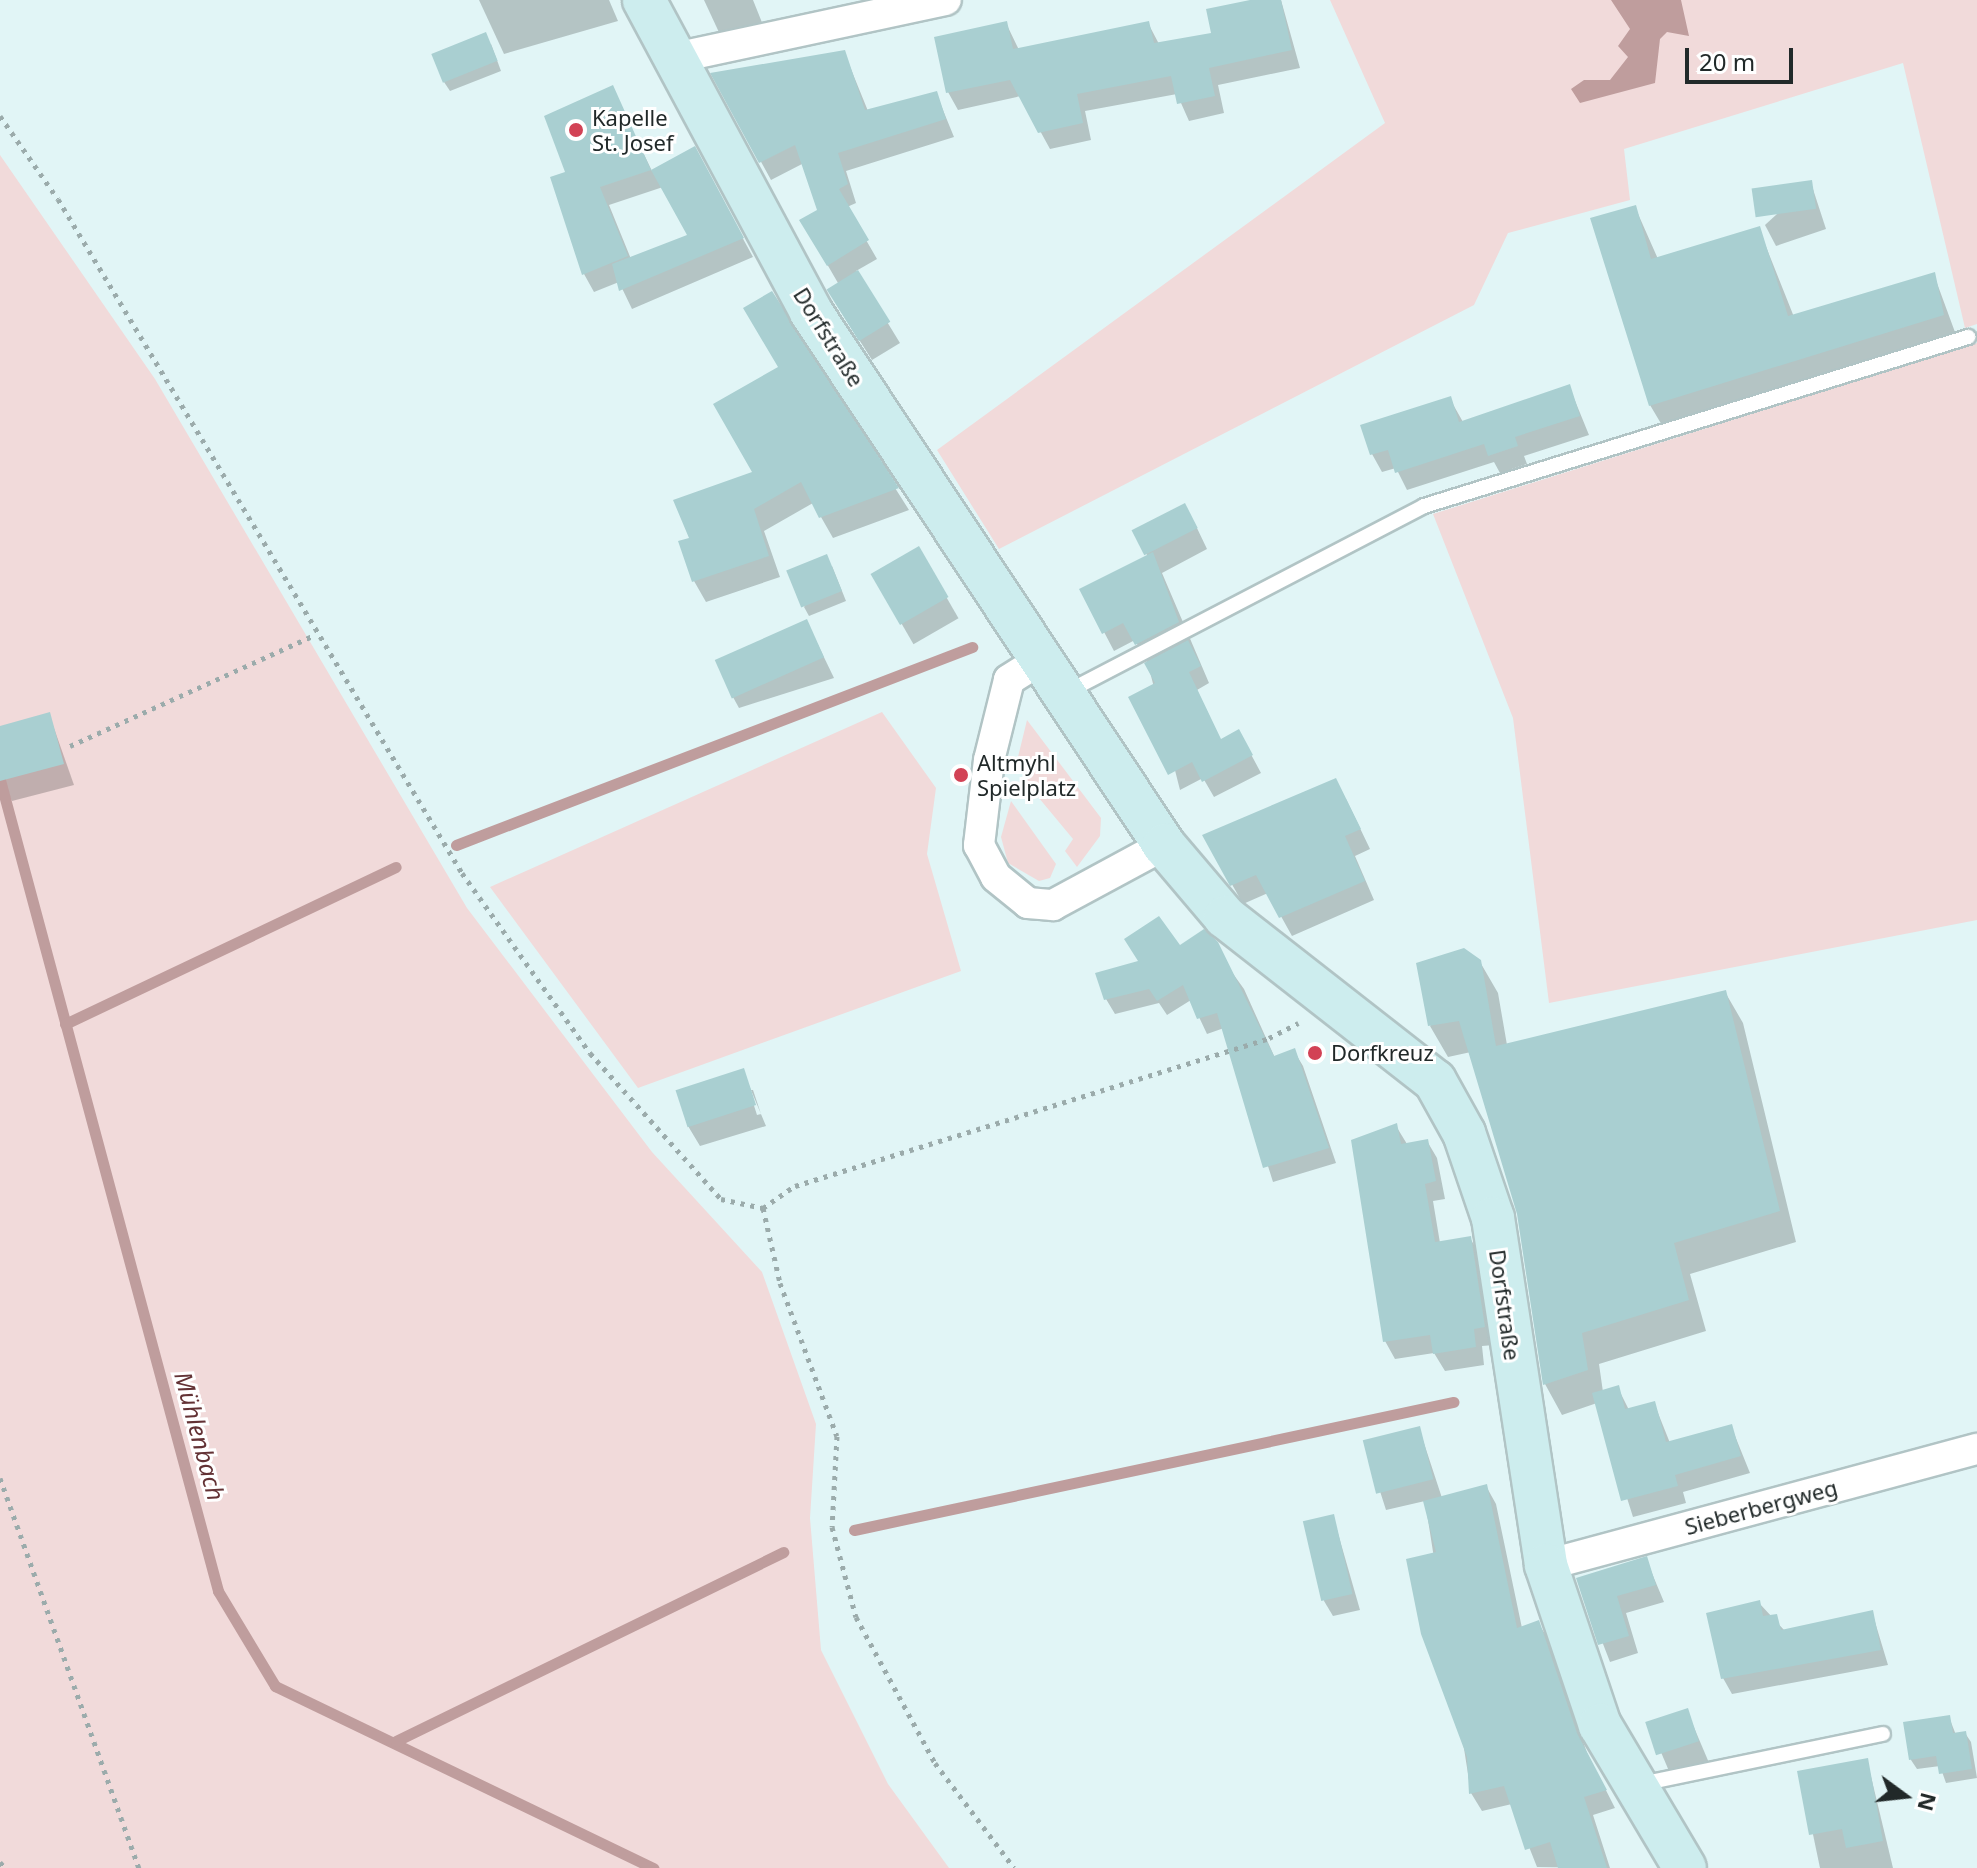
<!DOCTYPE html>
<meta charset="utf-8">
<style>
body{margin:0}
#map{position:relative;width:1977px;height:1868px;overflow:hidden;background:#e1f5f6;font-family:"Noto Sans",sans-serif}
div>[style]{position:absolute}
[style*='--x']{left:calc(var(--x)*1px);top:calc(var(--y)*1px);width:calc(var(--w)*1px);rotate:calc(var(--a)*1deg)}
.green>*{inset:0;background:#f1dada}
.water>*{inset:0;background:#bf9d9d}
.shadow>*{inset:0;background:#0003;transform-origin:0 0}
.stream>*{height:11px;margin:-5.5px;padding:0 5.5px;transform-origin:5.5px;border-radius:5.5px;background:#bf9d9d}
.building>*{inset:0;background:#a9cfd1;transform-origin:0 0}
.path>*{height:5px;margin-top:-2.5px;transform-origin:0;background:repeating-linear-gradient(90deg,#9babab 0 4px,transparent 0 10px)}
.roads{filter:drop-shadow(2px 0 #b1c4c5) drop-shadow(-2px 0 #b1c4c5) drop-shadow(0 2px #b1c4c5) drop-shadow(0 -2px #b1c4c5)}
.lane>*{height:14px;margin:-7px;padding:0 7px;transform-origin:7px;border-radius:7px;background:#fff}
.street>*{height:30px;margin:-15px;padding:0 15px;transform-origin:15px;border-radius:15px;background:#fff}
.secondary>*{height:42px;margin:-21px;padding:0 21px;transform-origin:21px;border-radius:21px;background:#cdedee}
.dots>*{width:22px;height:22px;translate:-50% -50%;box-sizing:border-box;border:4px solid #fff;border-radius:50%}
span{translate:-50% -50%;white-space:nowrap;text-align:center;line-height:1.15;-webkit-text-stroke:6px #fff;paint-order:stroke}
.poi-label{font-size:22px;color:#212929}
.left{translate:0 -50%;text-align:left}
.street-label{font-size:22px;color:#212929}
.water-label{font-size:24px;color:#633235;font-style:italic}
.north{position:absolute;left:1865px;top:1756px;width:80px;height:80px;-webkit-text-stroke:6px #fff;paint-order:stroke;rotate:105deg;font-size:22px;font-weight:700;line-height:32px;text-align:center;color:#212929}
.north::after{content:'';display:block;margin:auto;width:28px;height:36px;background:#212929;clip-path:polygon(50% 0,100% 100%,50% 72%,0 100%)}
.scale{position:absolute;left:1685px;top:48px;width:108px;height:36px;box-sizing:border-box;border:4px solid #212929;border-top:0;padding-left:10px;font-size:24px;line-height:28px;white-space:nowrap;color:#212929;-webkit-text-stroke:6px #fff;paint-order:stroke}
</style>
<div id="map">
<div class="green">
<div style="clip-path:polygon(1330px 0,1977px 0,1977px 324px,1965px 328px,1903px 63px,1624px 149px,1630px 200px,1508px 233px,1474px 305px,999px 549px,937px 450px,1385px 123px)"></div>
<div style="clip-path:polygon(0 155px,155px 379px,467px 908px,652px 1152px,762px 1272px,816px 1424px,810px 1518px,821px 1650px,888px 1784px,949px 1868px,0 1868px)"></div>
<div style="clip-path:polygon(1977px 343px,1977px 920px,1549px 1003px,1513px 718px,1433px 514px)"></div>
<div style="clip-path:polygon(882px 712px,936px 788px,927px 854px,961px 971px,638px 1088px,490px 887px)"></div>
<div style="clip-path:polygon(1027px 720px,1101px 818px,1100px 836px,1077px 867px,1065px 851px,1073px 839px,1024px 780px,1026px 758px,1018px 757px)"></div>
<div style="clip-path:polygon(1011px 801px,1056px 864px,1050px 878px,1039px 881px,1008px 863px,1001px 837px)"></div>
</div>
<div class="water">
<div style="clip-path:polygon(1611px 0,1681px 0,1689px 36px,1667px 32px,1660px 39px,1655px 83px,1580px 103px,1571px 89px,1584px 80px,1610px 80px,1628px 57px,1618px 46px,1630px 29px)"></div>
</div>
<div class="shadow">
<div style="clip-path:polygon(479px 0,609px 0,618px 21px,504px 54px)"></div>
<div style="clip-path:polygon(704px 0,753px 0,763px 25px,723px 41px)"></div>
<div style="clip-path:polygon(1260px 0,1281px 0,1300px 68px,1218px 85px,1224px 113px,1189px 121px,1177px 94px,1085px 111px,1091px 140px,1050px 149px,1021px 96px,958px 110px,948px 92px,1006px 23px,1019px 50px,1148px 23px,1159px 44px,1214px 34px)"></div>
<div style="clip-path:polygon(491px 44px,501px 71px,450px 91px,444px 82px)"></div>
<div style="clip-path:polygon(844px 52px,868px 111px,936px 93px,954px 137px,846px 171px,856px 203px,847px 207px,877px 259px,856px 271px,900px 343px,872px 360px,839px 308px,838px 283px,802px 221px,819px 210px,804px 163px,771px 180px,713px 74px)"></div>
<div style="clip-path:polygon(evenodd,612px 88px,652px 171px,694px 149px,753px 257px,632px 309px,619px 282px,594px 292px,584px 274px,568px 173px,612px 88px,663px 187px,690px 236px,631px 259px,609px 205px,663px 187px)"></div>
<div style="clip-path:polygon(1811px 183px,1826px 229px,1776px 246px,1765px 225px)"></div>
<div style="clip-path:polygon(1635px 207px,1658px 259px,1759px 229px,1794px 317px,1934px 275px,1959px 343px,1666px 432px,1650px 405px)"></div>
<div style="clip-path:polygon(772px 294px,909px 510px,833px 538px,813px 503px,764px 531px,780px 577px,706px 602px,694px 581px,692px 539px,755px 473px,780px 367px)"></div>
<div style="clip-path:polygon(1569px 386px,1589px 435px,1524px 456px,1527px 464px,1500px 473px,1494px 462px,1407px 490px,1396px 468px,1382px 472px,1372px 454px,1450px 399px,1463px 422px)"></div>
<div style="clip-path:polygon(1196px 526px,1207px 549px,1162px 573px,1209px 683px,1197px 690px,1221px 741px,1239px 732px,1261px 773px,1214px 797px,1203px 778px,1180px 790px,1148px 664px,1135px 640px,1114px 651px,1082px 590px,1148px 557px,1135px 532px)"></div>
<div style="left:918px;top:548px;width:81px;height:52px;rotate:60deg"></div>
<div style="clip-path:polygon(832px 566px,846px 601px,809px 616px,804px 607px)"></div>
<div style="clip-path:polygon(807px 622px,834px 678px,739px 708px,728px 688px)"></div>
<div style="clip-path:polygon(49px 714px,74px 785px,12px 801px,0 781px,0 729px)"></div>
<div style="clip-path:polygon(1346px 799px,1370px 849px,1355px 856px,1374px 900px,1292px 936px,1268px 893px,1243px 904px,1205px 836px)"></div>
<div style="clip-path:polygon(1203px 932px,1244px 989px,1275px 1058px,1294px 1051px,1303px 1066px,1336px 1163px,1273px 1182px,1224px 1028px,1207px 1034px,1191px 1000px,1167px 1015px,1159px 1003px,1115px 1014px,1106px 999px)"></div>
<div style="clip-path:polygon(1480px 962px,1498px 993px,1507px 1045px,1725px 992px,1743px 1023px,1796px 1242px,1690px 1274px,1706px 1331px,1599px 1364px,1603px 1392px,1618px 1388px,1629px 1410px,1654px 1403px,1670px 1443px,1731px 1426px,1750px 1473px,1683px 1492px,1686px 1503px,1633px 1517px,1597px 1403px,1562px 1415px,1545px 1384px,1519px 1214px,1471px 1052px,1448px 1057px,1430px 1026px)"></div>
<div style="clip-path:polygon(evenodd,743px 1071px,766px 1126px,700px 1146px,688px 1126px,743px 1071px,749px 1090px,753px 1090px,761px 1114px,757px 1115px,749px 1090px)"></div>
<div style="clip-path:polygon(1396px 1126px,1407px 1144px,1427px 1141px,1437px 1158px,1445px 1199px,1433px 1201px,1440px 1243px,1470px 1238px,1480px 1255px,1494px 1345px,1482px 1346px,1484px 1365px,1445px 1371px,1434px 1353px,1395px 1359px,1385px 1341px)"></div>
<div style="clip-path:polygon(1419px 1428px,1442px 1498px,1486px 1486px,1496px 1504px,1522px 1628px,1538px 1623px,1549px 1640px,1587px 1753px,1615px 1808px,1593px 1815px,1610px 1868px,1537px 1867px,1512px 1804px,1482px 1811px,1471px 1793px,1425px 1501px,1386px 1510px,1364px 1441px)"></div>
<div style="clip-path:polygon(1333px 1516px,1360px 1610px,1333px 1616px,1324px 1601px)"></div>
<div style="clip-path:polygon(1646px 1559px,1664px 1602px,1626px 1613px,1638px 1653px,1610px 1662px,1578px 1579px)"></div>
<div style="clip-path:polygon(1759px 1603px,1785px 1631px,1872px 1612px,1888px 1665px,1732px 1694px,1723px 1678px)"></div>
<div style="left:1687px;top:1711px;width:56px;height:40px;rotate:67deg"></div>
<div style="clip-path:polygon(1949px 1717px,1956px 1735px,1965px 1733px,1971px 1742px,1977px 1778px,1946px 1783px,1940px 1766px,1917px 1769px,1911px 1760px,1905px 1724px)"></div>
<div style="clip-path:polygon(1867px 1760px,1893px 1868px,1820px 1868px,1800px 1772px)"></div>
</div>
<div class="stream">
<div style="--x:0;--y:780;--w:840;--a:74.95"></div>
<div style="--x:218;--y:1591;--w:111;--a:59"></div>
<div style="--x:275;--y:1686;--w:420;--a:25.7"></div>
<div style="--x:456;--y:845;--w:553;--a:-20.99"></div>
<div style="--x:65;--y:1024;--w:366;--a:-25.4"></div>
<div style="--x:854;--y:1530;--w:613;--a:-12.06"></div>
<div style="--x:396;--y:1741;--w:431;--a:-26"></div>
</div>
<div class="building">
<div style="clip-path:polygon(1250px 0,1281px 0,1292px 50px,1209px 68px,1215px 96px,1177px 104px,1171px 76px,1077px 94px,1083px 123px,1038px 133px,1010px 80px,946px 93px,934px 37px,1007px 21px,1013px 49px,1149px 21px,1154px 43px,1211px 33px,1206px 9px)"></div>
<div style="left:486px;top:32px;width:31px;height:59px;rotate:68deg"></div>
<div style="clip-path:polygon(845px 50px,865px 110px,937px 91px,946px 119px,838px 153px,848px 184px,839px 189px,869px 240px,827px 266px,799px 220px,817px 210px,795px 145px,759px 163px,710px 73px)"></div>
<div style="clip-path:polygon(613px 85px,651px 170px,600px 187px,628px 256px,582px 275px,550px 177px,565px 172px,544px 116px)"></div>
<div style="clip-path:polygon(695px 146px,744px 238px,619px 291px,612px 264px,687px 235px,651px 170px)"></div>
<div style="left:1812px;top:180px;width:29px;height:61px;rotate:82deg"></div>
<div style="clip-path:polygon(1636px 205px,1651px 259px,1760px 226px,1788px 316px,1935px 272px,1944px 315px,1649px 406px,1590px 218px)"></div>
<div style="left:858px;top:270px;width:61px;height:37px;rotate:58deg"></div>
<div style="clip-path:polygon(772px 291px,899px 488px,819px 518px,801px 482px,754px 509px,769px 556px,692px 582px,678px 541px,689px 538px,673px 500px,752px 472px,713px 404px,778px 367px,743px 308px)"></div>
<div style="clip-path:polygon(1570px 384px,1580px 416px,1515px 437px,1518px 446px,1488px 456px,1484px 444px,1395px 473px,1388px 450px,1370px 455px,1360px 425px,1451px 396px,1459px 422px)"></div>
<div style="left:1185px;top:503px;width:28px;height:60px;rotate:63deg"></div>
<div style="left:919px;top:546px;width:59px;height:56px;rotate:60deg"></div>
<div style="clip-path:polygon(1153px 552px,1179px 622px,1135px 645px,1123px 623px,1102px 634px,1079px 589px)"></div>
<div style="left:827px;top:554px;width:40px;height:44px;rotate:68deg"></div>
<div style="left:807px;top:619px;width:42px;height:101px;rotate:66deg"></div>
<div style="clip-path:polygon(1188px 640px,1201px 666px,1189px 672px,1221px 739px,1239px 729px,1253px 755px,1202px 782px,1192px 762px,1168px 775px,1128px 697px,1155px 683px,1144px 663px)"></div>
<div style="clip-path:polygon(50px 712px,64px 764px,0 781px,0 726px)"></div>
<div style="clip-path:polygon(1336px 778px,1361px 829px,1345px 836px,1365px 881px,1279px 918px,1256px 875px,1230px 886px,1202px 835px)"></div>
<div style="clip-path:polygon(1159px 916px,1180px 945px,1204px 929px,1218px 942px,1274px 1056px,1295px 1048px,1329px 1148px,1263px 1168px,1217px 1013px,1197px 1019px,1183px 985px,1157px 1001px,1149px 989px,1104px 1000px,1095px 973px,1138px 961px,1124px 939px)"></div>
<div style="clip-path:polygon(1464px 948px,1481px 960px,1496px 1046px,1726px 990px,1780px 1211px,1674px 1243px,1689px 1300px,1582px 1333px,1588px 1370px,1543px 1385px,1517px 1214px,1459px 1021px,1428px 1026px,1416px 963px)"></div>
<div style="left:744px;top:1068px;width:39px;height:72px;rotate:72deg"></div>
<div style="clip-path:polygon(1397px 1123px,1401px 1144px,1428px 1139px,1436px 1181px,1425px 1184px,1435px 1242px,1471px 1236px,1485px 1327px,1474px 1329px,1476px 1347px,1433px 1354px,1430px 1335px,1383px 1342px,1351px 1140px)"></div>
<div style="clip-path:polygon(1619px 1385px,1625px 1409px,1655px 1401px,1666px 1442px,1732px 1424px,1741px 1456px,1675px 1475px,1678px 1486px,1621px 1501px,1592px 1393px)"></div>
<div style="left:1420px;top:1426px;width:55px;height:59px;rotate:76deg"></div>
<div style="clip-path:polygon(1487px 1484px,1517px 1628px,1539px 1620px,1577px 1733px,1607px 1790px,1584px 1797px,1607px 1868px,1558px 1868px,1550px 1842px,1525px 1850px,1504px 1786px,1469px 1794px,1467px 1757px,1421px 1634px,1406px 1559px,1436px 1552px,1423px 1501px)"></div>
<div style="left:1334px;top:1514px;width:82px;height:32px;rotate:77deg"></div>
<div style="clip-path:polygon(1647px 1556px,1656px 1585px,1617px 1596px,1629px 1636px,1598px 1645px,1576px 1578px)"></div>
<div style="clip-path:polygon(1760px 1600px,1763px 1616px,1777px 1614px,1781px 1630px,1873px 1610px,1881px 1650px,1721px 1679px,1706px 1613px)"></div>
<div style="left:1688px;top:1708px;width:35px;height:45px;rotate:72deg"></div>
<div style="clip-path:polygon(1950px 1715px,1953px 1733px,1966px 1731px,1972px 1769px,1939px 1774px,1936px 1756px,1909px 1760px,1903px 1722px)"></div>
<div style="clip-path:polygon(1868px 1758px,1883px 1841px,1846px 1848px,1842px 1829px,1809px 1835px,1797px 1771px)"></div>
</div>
<div class="path">
<div style="--x:0;--y:116;--w:101;--a:55.1"></div>
<div style="--x:58;--y:199;--w:786;--a:59.06"></div>
<div style="--x:462;--y:873;--w:221;--a:54.6"></div>
<div style="--x:590;--y:1053;--w:196;--a:48.1"></div>
<div style="--x:721;--y:1199;--w:43;--a:12.1"></div>
<div style="--x:763;--y:1208;--w:39;--a:-35"></div>
<div style="--x:795;--y:1186;--w:497;--a:-17.3"></div>
<div style="--x:1269;--y:1038;--w:33;--a:-27"></div>
<div style="--x:70;--y:746;--w:269;--a:-24.4"></div>
<div style="--x:763;--y:1208;--w:77;--a:77.2"></div>
<div style="--x:780;--y:1283;--w:163;--a:69.6"></div>
<div style="--x:837;--y:1436;--w:91;--a:93.1"></div>
<div style="--x:832;--y:1527;--w:93;--a:75.1"></div>
<div style="--x:856;--y:1617;--w:166;--a:61.6"></div>
<div style="--x:935;--y:1763;--w:131;--a:53"></div>
<div style="--x:0;--y:1478;--w:414;--a:70.4"></div>
<div style="--x:0;--y:1862;--w:8;--a:50"></div>
</div>
<div class="roads">
<div class="lane">
<div style="--x:1067;--y:692;--w:403;--a:-27.5"></div>
<div style="--x:1424;--y:506;--w:570;--a:-17.26"></div>
<div style="--x:1641;--y:1784;--w:247;--a:-11.7"></div>
</div>
<div class="street">
<div style="--x:670;--y:59;--w:282;--a:-12.1"></div>
<div style="--x:1042;--y:659;--w:39;--a:148"></div>
<div style="--x:1009;--y:680;--w:82;--a:104"></div>
<div style="--x:989;--y:760;--w:86;--a:96.7"></div>
<div style="--x:979;--y:845;--w:36;--a:62"></div>
<div style="--x:996;--y:877;--w:41;--a:39.1"></div>
<div style="--x:1028;--y:903;--w:25;--a:5"></div>
<div style="--x:1053;--y:905;--w:126;--a:-28.4"></div>
<div style="--x:1546;--y:1565;--w:446;--a:-15.1"></div>
</div>
<div class="secondary">
<div style="--x:644;--y:0;--w:354;--a:61.8"></div>
<div style="--x:811;--y:312;--w:639;--a:56.48"></div>
<div style="--x:1164;--y:845;--w:94;--a:49.7"></div>
<div style="--x:1225;--y:917;--w:266;--a:38"></div>
<div style="--x:1435;--y:1081;--w:60;--a:60.9"></div>
<div style="--x:1464;--y:1133;--w:90;--a:71.2"></div>
<div style="--x:1493;--y:1218;--w:351;--a:81.3"></div>
<div style="--x:1546;--y:1565;--w:169;--a:71.4"></div>
<div style="--x:1600;--y:1725;--w:166;--a:59.3"></div>
</div>
</div>
<div class="dots">
<div style="left:576px;top:130px;background:#d24255"></div>
<div style="left:961px;top:775px;background:#d24255"></div>
<div style="left:1315px;top:1053px;background:#d24255"></div>
</div>
<div class="poi-label">
<span class="left" style="left:592px;top:130px">Kapelle<br>St. Josef</span>
<span class="left" style="left:977px;top:775px">Altmyhl<br>Spielplatz</span>
<span class="left" style="left:1331px;top:1053px">Dorfkreuz</span>
</div>
<div class="street-label">
<span style="left:829px;top:337px;rotate:58deg">Dorfstraße</span>
<span style="left:1505px;top:1305px;rotate:82deg">Dorfstraße</span>
<span style="left:1761px;top:1507px;rotate:-15deg">Sieberbergweg</span>
</div>
<div class="water-label">
<span style="left:200px;top:1436px;rotate:75deg">Mühlenbach</span>
</div>
<div class="north">N</div>
<div class="scale">20 m</div>
</div>
